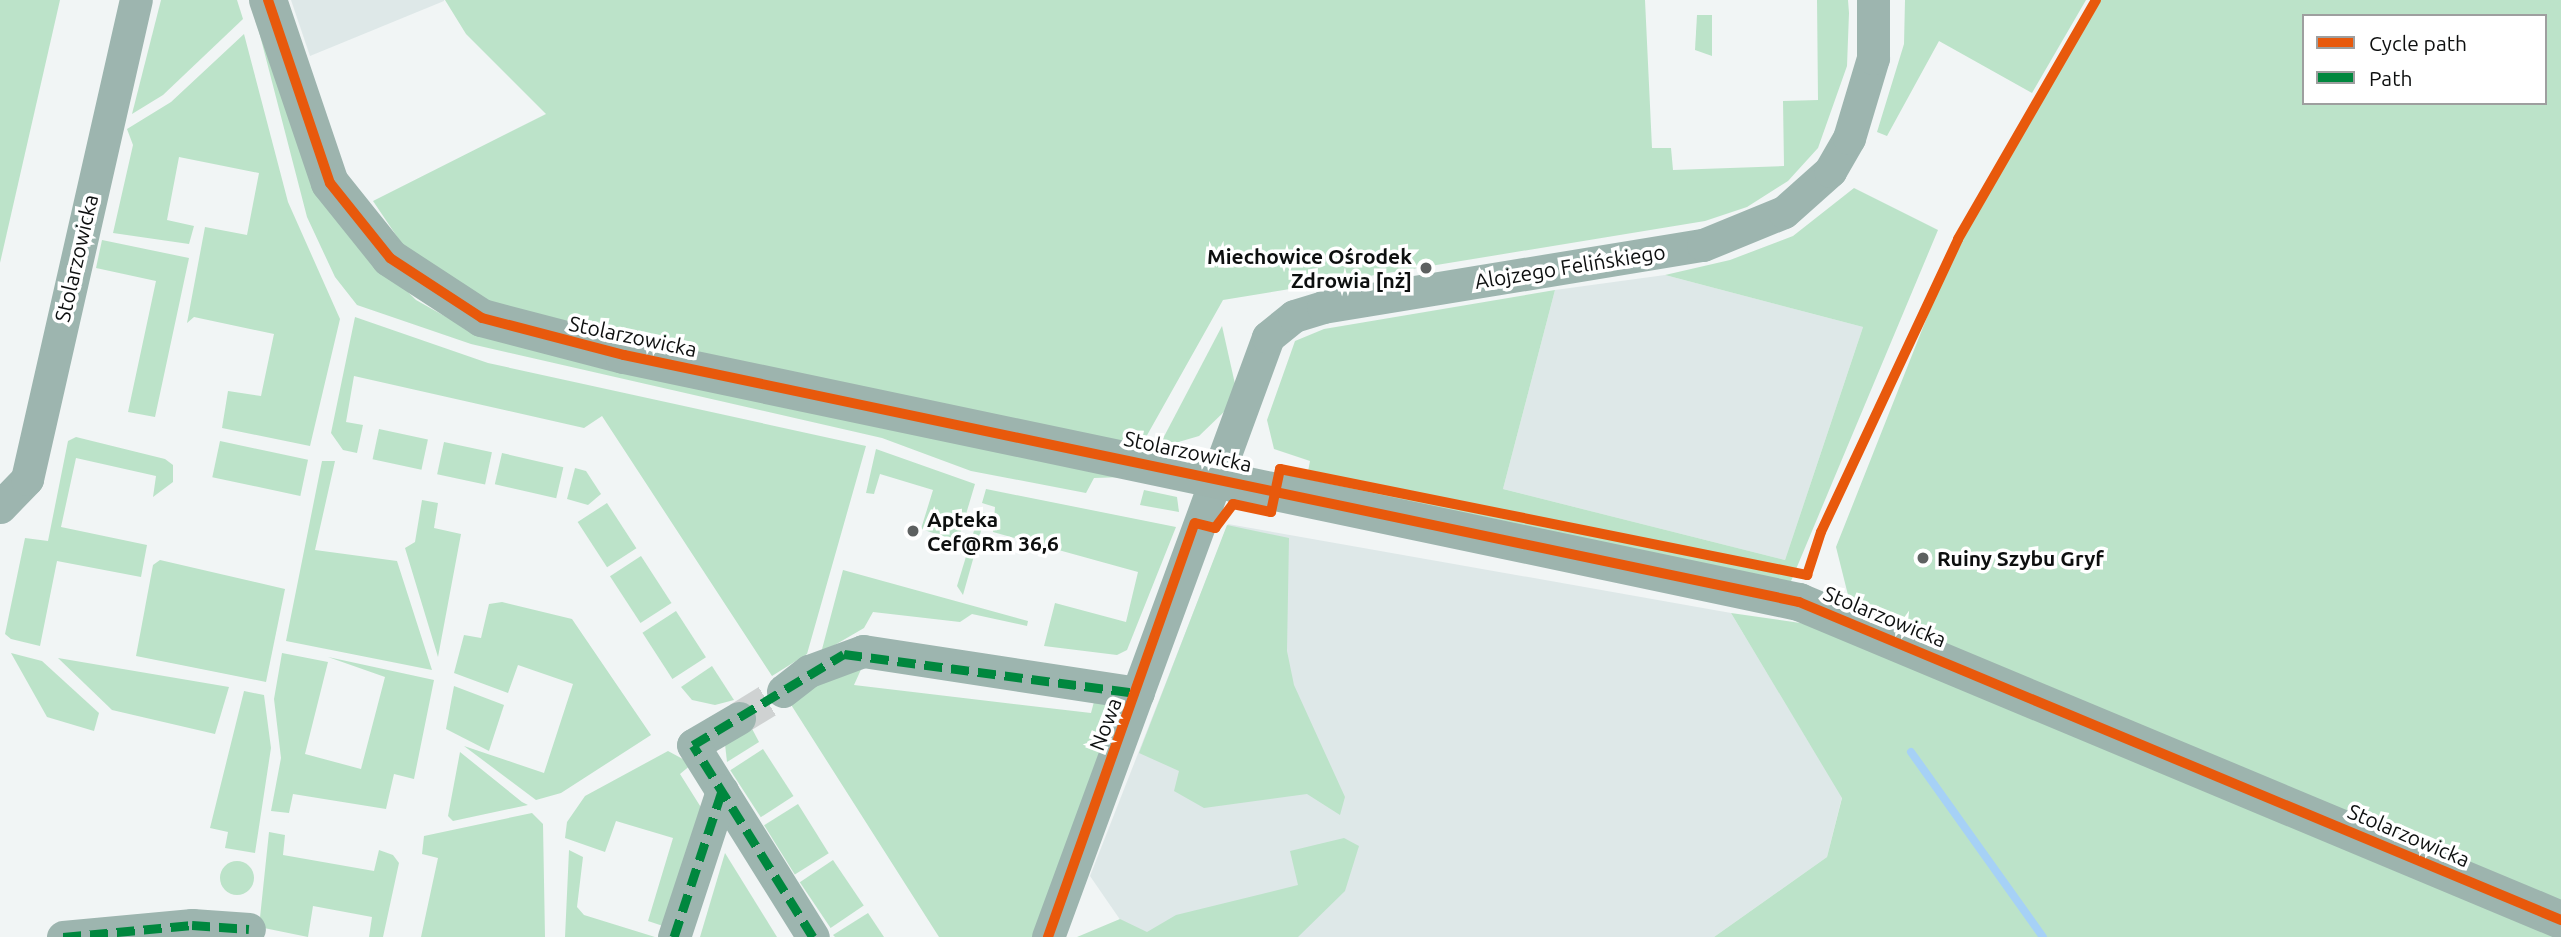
<!DOCTYPE html>
<meta charset="utf-8">
<style>
body{margin:0}
#map{position:relative;width:2561px;height:937px;overflow:hidden;background:#f1f5f5;font-family:Ubuntu,sans-serif}
div>[style]{position:absolute}
[style*='--x']{left:calc(var(--x)*1px);top:calc(var(--y)*1px);width:calc(var(--w)*1px);rotate:calc(var(--a)*1deg)}
.built>*{inset:0;background:#dee8e8}
.green>*{inset:0;background:#bce3c9;transform-origin:0 0}
.round{border-radius:50%}
.stream>*{height:8px;margin:-4px;padding:0 4px;transform-origin:4px;border-radius:4px;background:#a6d1f6}
.street-tunnel>*{height:33px;margin-top:-16.5px;transform-origin:0;background:repeating-linear-gradient(90deg,#cfd2d2 0 33px,transparent 0 50px)}
.street>*{height:33px;margin:-16.5px;padding:0 16.5px;transform-origin:16.5px;border-radius:16.5px;background:#9db5af}
.secondary>*{height:38px;margin:-19px;padding:0 19px;transform-origin:19px;border-radius:19px;background:#9db4ae}
.quiet>*{height:9px;margin-top:-4.5px;transform-origin:0;background:repeating-linear-gradient(90deg,#00873e 0 18px,transparent 0 27px)}
.cycleway>*{height:10px;margin:-5px;padding:0 5px;transform-origin:5px;border-radius:5px;background:#e8590c}
.dots>*{width:19px;height:19px;translate:-50% -50%;box-sizing:border-box;border:4px solid #fff;border-radius:50%}
span{translate:-50% -50%;white-space:nowrap;text-align:center;line-height:1.15;-webkit-text-stroke:7px #fff;paint-order:stroke}
.poi-label{font-size:21px;color:#0d0f0f;font-weight:700}
.right{translate:-100% -50%;text-align:right}
.left{translate:0 -50%;text-align:left}
.street-label{font-size:21px;color:#0d0f0f}
.legend{position:absolute;left:2302px;top:14px;width:245px;height:91px;box-sizing:border-box;background:#fff;border:2px solid #9e9f9f;margin:0;padding:9px 12px;list-style:none;font-size:21px;color:#0d0f0f}
.legend li{display:flex;align-items:center;gap:14px;height:35px}
.legend b{width:35px;border:2px solid #9e9f9f}
</style>
<div id="map">
<div class="built">
<div style="clip-path:polygon(291px 0,444px 0,444px 1px,310px 56px)"></div>
<div style="clip-path:polygon(1665px 275px,1863px 327px,1785px 560px,1503px 489px,1555px 290px)"></div>
<div style="clip-path:polygon(1228px 524px,1731px 613px,1842px 797px,1827px 857px,1714px 937px,1132px 937px,1090px 876px)"></div>
</div>
<div class="green">
<div style="clip-path:polygon(0 0,60px 0,0 263px)"></div>
<div style="clip-path:polygon(161px 0,237px 0,243px 19px,163px 95px,132px 114px)"></div>
<div style="clip-path:polygon(445px 0,1645px 0,1652px 148px,1671px 148px,1673px 170px,1784px 166px,1783px 101px,1818px 100px,1817px 0,1848px 0,1849px 13px,1847px 66px,1818px 148px,1788px 181px,1747px 207px,1705px 221px,1223px 300px,1141px 446px,519px 314px,470px 292px,402px 244px,373px 201px,546px 114px,466px 34px)"></div>
<div style="clip-path:polygon(1905px 0,2086px 0,2032px 93px,1939px 41px,1887px 136px,1877px 132px,1904px 44px)"></div>
<div style="clip-path:polygon(evenodd,2096px 0,2561px 0,2561px 937px,1714px 937px,1827px 857px,1842px 798px,1731px 613px,1814px 625px,1851px 607px,1836px 547px,1958px 239px,2096px 0,2304px 16px,2545px 16px,2545px 103px,2304px 103px,2304px 16px)"></div>
<div style="clip-path:polygon(1697px 15px,1712px 15px,1712px 56px,1695px 50px)"></div>
<div style="clip-path:polygon(256px 20px,344px 230px,416px 300px,473px 332px,1125px 477px,1094px 478px,1086px 493px,971px 471px,882px 438px,471px 344px,357px 305px,335px 277px,307px 217px)"></div>
<div style="clip-path:polygon(244px 34px,288px 202px,340px 319px,310px 446px,222px 428px,228px 391px,261px 396px,274px 334px,194px 317px,187px 323px,205px 227px,247px 235px,259px 173px,179px 157px,167px 220px,194px 226px,189px 244px,113px 233px,133px 145px,127px 129px,171px 102px)"></div>
<div style="clip-path:polygon(1854px 188px,1938px 230px,1789px 586px,1306px 482px,1310px 461px,1274px 449px,1267px 420px,1295px 341px,1324px 329px,1555px 290px,1503px 489px,1785px 560px,1863px 327px,1665px 275px,1730px 260px,1793px 236px)"></div>
<div style="clip-path:polygon(102px 240px,189px 258px,155px 417px,128px 412px,156px 281px,96px 268px)"></div>
<div style="clip-path:polygon(355px 317px,488px 363px,866px 446px,807px 654px,772px 676px,602px 416px,584px 428px,354px 376px,346px 422px,363px 425px,357px 453px,343px 450px,331px 433px)"></div>
<div style="clip-path:polygon(1222px 326px,1235px 384px,1228px 408px,1199px 436px,1158px 448px)"></div>
<div style="left:379px;top:429px;width:50px;height:31px;rotate:12deg"></div>
<div style="clip-path:polygon(76px 437px,165px 459px,173px 465px,173px 482px,153px 497px,156px 476px,76px 458px,61px 527px,147px 545px,141px 577px,57px 561px,40px 646px,11px 639px,5px 634px,25px 538px,48px 541px,68px 441px)"></div>
<div style="left:220px;top:441px;width:90px;height:37px;rotate:12deg"></div>
<div style="left:444px;top:442px;width:49px;height:33px;rotate:12deg"></div>
<div style="clip-path:polygon(876px 449px,975px 484px,958px 541px,921px 529px,933px 490px,880px 474px,874px 494px,866px 493px)"></div>
<div style="left:502px;top:453px;width:63px;height:32px;rotate:13deg"></div>
<div style="clip-path:polygon(322px 461px,335px 461px,315px 550px,397px 561px,432px 670px,286px 641px)"></div>
<div style="clip-path:polygon(575px 468px,586px 471px,601px 494px,588px 505px,567px 499px)"></div>
<div style="clip-path:polygon(986px 489px,1176px 527px,1127px 650px,1117px 655px,1044px 646px,1055px 603px,1126px 622px,1138px 572px,993px 532px,995px 507px,982px 503px)"></div>
<div style="clip-path:polygon(1144px 490px,1177px 497px,1179px 512px,1140px 505px)"></div>
<div style="clip-path:polygon(422px 500px,438px 503px,434px 528px,461px 534px,438px 657px,405px 548px,415px 542px)"></div>
<div style="left:607px;top:503px;width:54px;height:35px;rotate:57deg"></div>
<div style="clip-path:polygon(980px 511px,986px 513px,963px 595px,957px 586px)"></div>
<div style="clip-path:polygon(1227px 525px,1289px 538px,1287px 651px,1294px 685px,1345px 797px,1340px 815px,1307px 794px,1204px 808px,1174px 791px,1179px 771px,1139px 753px)"></div>
<div style="left:641px;top:556px;width:56px;height:37px;rotate:57deg"></div>
<div style="clip-path:polygon(160px 560px,285px 589px,266px 682px,136px 656px,153px 565px)"></div>
<div style="clip-path:polygon(843px 570px,1028px 621px,1027px 626px,972px 614px,960px 622px,873px 612px,864px 628px,821px 653px)"></div>
<div style="clip-path:polygon(502px 602px,572px 619px,651px 735px,561px 793px,536px 800px,464px 746px,544px 773px,573px 684px,518px 665px,508px 693px,454px 673px,464px 635px,481px 638px,489px 604px)"></div>
<div style="left:676px;top:611px;width:55px;height:40px;rotate:57deg"></div>
<div style="clip-path:polygon(11px 653px,42px 661px,99px 713px,94px 731px,47px 717px)"></div>
<div style="clip-path:polygon(282px 653px,328px 662px,305px 754px,361px 769px,385px 677px,328px 657px,434px 680px,414px 779px,394px 774px,386px 809px,293px 794px,289px 813px,271px 811px,281px 758px,274px 699px)"></div>
<div style="clip-path:polygon(58px 658px,229px 687px,215px 734px,112px 710px)"></div>
<div style="clip-path:polygon(863px 665px,854px 685px,1091px 713px,1096px 694px,1106px 700px,1112px 714px,1104px 740px,1033px 937px,939px 937px,788px 700px,827px 672px)"></div>
<div style="clip-path:polygon(712px 666px,734px 700px,715px 705px,692px 700px,681px 687px)"></div>
<div style="clip-path:polygon(454px 686px,504px 705px,489px 751px,446px 729px)"></div>
<div style="clip-path:polygon(244px 691px,264px 695px,271px 748px,255px 853px,225px 848px,228px 832px,210px 828px)"></div>
<div style="clip-path:polygon(749px 723px,759px 742px,727px 762px,725px 744px)"></div>
<div style="left:763px;top:749px;width:56px;height:39px;rotate:57deg"></div>
<div style="clip-path:polygon(668px 751px,692px 764px,680px 774px,702px 809px,666px 927px,648px 921px,673px 838px,616px 821px,605px 852px,565px 838px,567px 822px,585px 796px)"></div>
<div style="clip-path:polygon(460px 752px,522px 802px,528px 805px,453px 821px,448px 816px)"></div>
<div style="left:798px;top:804px;width:58px;height:40px;rotate:58deg"></div>
<div style="clip-path:polygon(532px 813px,543px 824px,545px 937px,421px 937px,438px 858px,422px 854px,424px 836px)"></div>
<div style="clip-path:polygon(269px 832px,285px 835px,283px 855px,374px 871px,379px 850px,393px 855px,399px 863px,383px 937px,369px 937px,372px 917px,313px 906px,308px 937px,259px 927px)"></div>
<div style="clip-path:polygon(1344px 838px,1359px 846px,1345px 891px,1298px 937px,1077px 937px,1120px 919px,1147px 932px,1176px 915px,1298px 885px,1290px 851px)"></div>
<div style="clip-path:polygon(569px 850px,583px 857px,577px 907px,584px 915px,655px 937px,565px 937px)"></div>
<div style="clip-path:polygon(725px 853px,777px 937px,700px 937px)"></div>
<div style="left:833px;top:860px;width:55px;height:40px;rotate:56deg"></div>
<div class="round" style="left:220px;top:861px;width:34px;height:34px"></div>
<div style="clip-path:polygon(868px 913px,884px 937px,835px 937px,833px 935px)"></div>
</div>
<div class="stream">
<div style="--x:1911;--y:752;--w:227;--a:54.5"></div>
</div>
<div class="street-tunnel">
<div style="--x:739;--y:718;--w:52;--a:-31.5"></div>
</div>
<div class="street">
<div style="--x:0;--y:507;--w:39;--a:-46"></div>
<div style="--x:27;--y:479;--w:491;--a:-77.2"></div>
<div style="--x:783;--y:691;--w:33;--a:-38"></div>
<div style="--x:809;--y:671;--w:58;--a:-20.3"></div>
<div style="--x:863;--y:651;--w:278;--a:8.7"></div>
<div style="--x:739;--y:718;--w:53;--a:149.6"></div>
<div style="--x:693;--y:745;--w:226;--a:58"></div>
<div style="--x:63;--y:937;--w:130;--a:-5.3"></div>
<div style="--x:192;--y:925;--w:57;--a:4"></div>
<div style="--x:674;--y:937;--w:154;--a:-71.8"></div>
<div style="--x:1048;--y:937;--w:639;--a:-69.86"></div>
<div style="--x:1268;--y:337;--w:33;--a:-39"></div>
<div style="--x:1294;--y:316;--w:30;--a:-17"></div>
<div style="--x:1323;--y:307;--w:385;--a:-9.3"></div>
<div style="--x:1703;--y:245;--w:87;--a:-22.2"></div>
<div style="--x:1784;--y:212;--w:62;--a:-41.7"></div>
<div style="--x:1830;--y:171;--w:38;--a:-60"></div>
<div style="--x:1849;--y:138;--w:84;--a:-73.3"></div>
<div style="--x:1873;--y:58;--w:58;--a:-90"></div>
</div>
<div class="secondary">
<div style="--x:268;--y:0;--w:193;--a:71.3"></div>
<div style="--x:330;--y:183;--w:96;--a:51.3"></div>
<div style="--x:390;--y:258;--w:110;--a:33.1"></div>
<div style="--x:482;--y:318;--w:147;--a:14.6"></div>
<div style="--x:624;--y:355;--w:1201;--a:11.87"></div>
<div style="--x:1799;--y:602;--w:826;--a:22.65"></div>
</div>
<div class="quiet">
<div style="--x:63;--y:937;--w:130;--a:-5.3"></div>
<div style="--x:192;--y:925;--w:57;--a:4"></div>
<div style="--x:674;--y:937;--w:154;--a:-71.8"></div>
<div style="--x:813;--y:937;--w:226;--a:-122"></div>
<div style="--x:693;--y:745;--w:176;--a:-31.1"></div>
<div style="--x:844;--y:654;--w:297;--a:7.6"></div>
</div>
<div class="cycleway">
<div style="--x:268;--y:0;--w:193;--a:71.3"></div>
<div style="--x:330;--y:183;--w:96;--a:51.3"></div>
<div style="--x:390;--y:258;--w:110;--a:33.1"></div>
<div style="--x:482;--y:318;--w:147;--a:14.6"></div>
<div style="--x:624;--y:355;--w:1201;--a:11.87"></div>
<div style="--x:1799;--y:602;--w:826;--a:22.65"></div>
<div style="--x:1048;--y:937;--w:439;--a:-70.5"></div>
<div style="--x:1195;--y:523;--w:21;--a:14"></div>
<div style="--x:1215;--y:528;--w:30;--a:-53"></div>
<div style="--x:1233;--y:504;--w:39;--a:12"></div>
<div style="--x:1271;--y:512;--w:44;--a:-78.2"></div>
<div style="--x:1280;--y:469;--w:538;--a:11.37"></div>
<div style="--x:1807;--y:575;--w:45;--a:-72"></div>
<div style="--x:1821;--y:532;--w:323;--a:-64.9"></div>
<div style="--x:1958;--y:239;--w:276;--a:-60"></div>
</div>
<div class="dots">
<div style="left:1426px;top:268px;background:#5d6060"></div>
<div style="left:913px;top:531px;background:#5d6060"></div>
<div style="left:1923px;top:558px;background:#5d6060"></div>
</div>
<div class="poi-label">
<span class="right" style="left:1412px;top:268px">Miechowice Ośrodek<br>Zdrowia [nż]</span>
<span class="left" style="left:927px;top:531px">Apteka<br>Cef@Rm 36,6</span>
<span class="left" style="left:1937px;top:558px">Ruiny Szybu Gryf</span>
</div>
<div class="street-label">
<span style="left:76px;top:258px;rotate:-77deg">Stolarzowicka</span>
<span style="left:1570px;top:266px;rotate:-9deg">Alojzego Felińskiego</span>
<span style="left:633px;top:336px;rotate:12deg">Stolarzowicka</span>
<span style="left:1188px;top:451px;rotate:12deg">Stolarzowicka</span>
<span style="left:1885px;top:616px;rotate:22deg">Stolarzowicka</span>
<span style="left:1105px;top:724px;rotate:-69deg">Nowa</span>
<span style="left:2409px;top:835px;rotate:23deg">Stolarzowicka</span>
</div>
<ul class="legend">
<li><b style="height:9px;background:#e8590c"></b>Cycle path</li>
<li><b style="height:9px;background:#00873e"></b>Path</li>
</ul>
</div>
